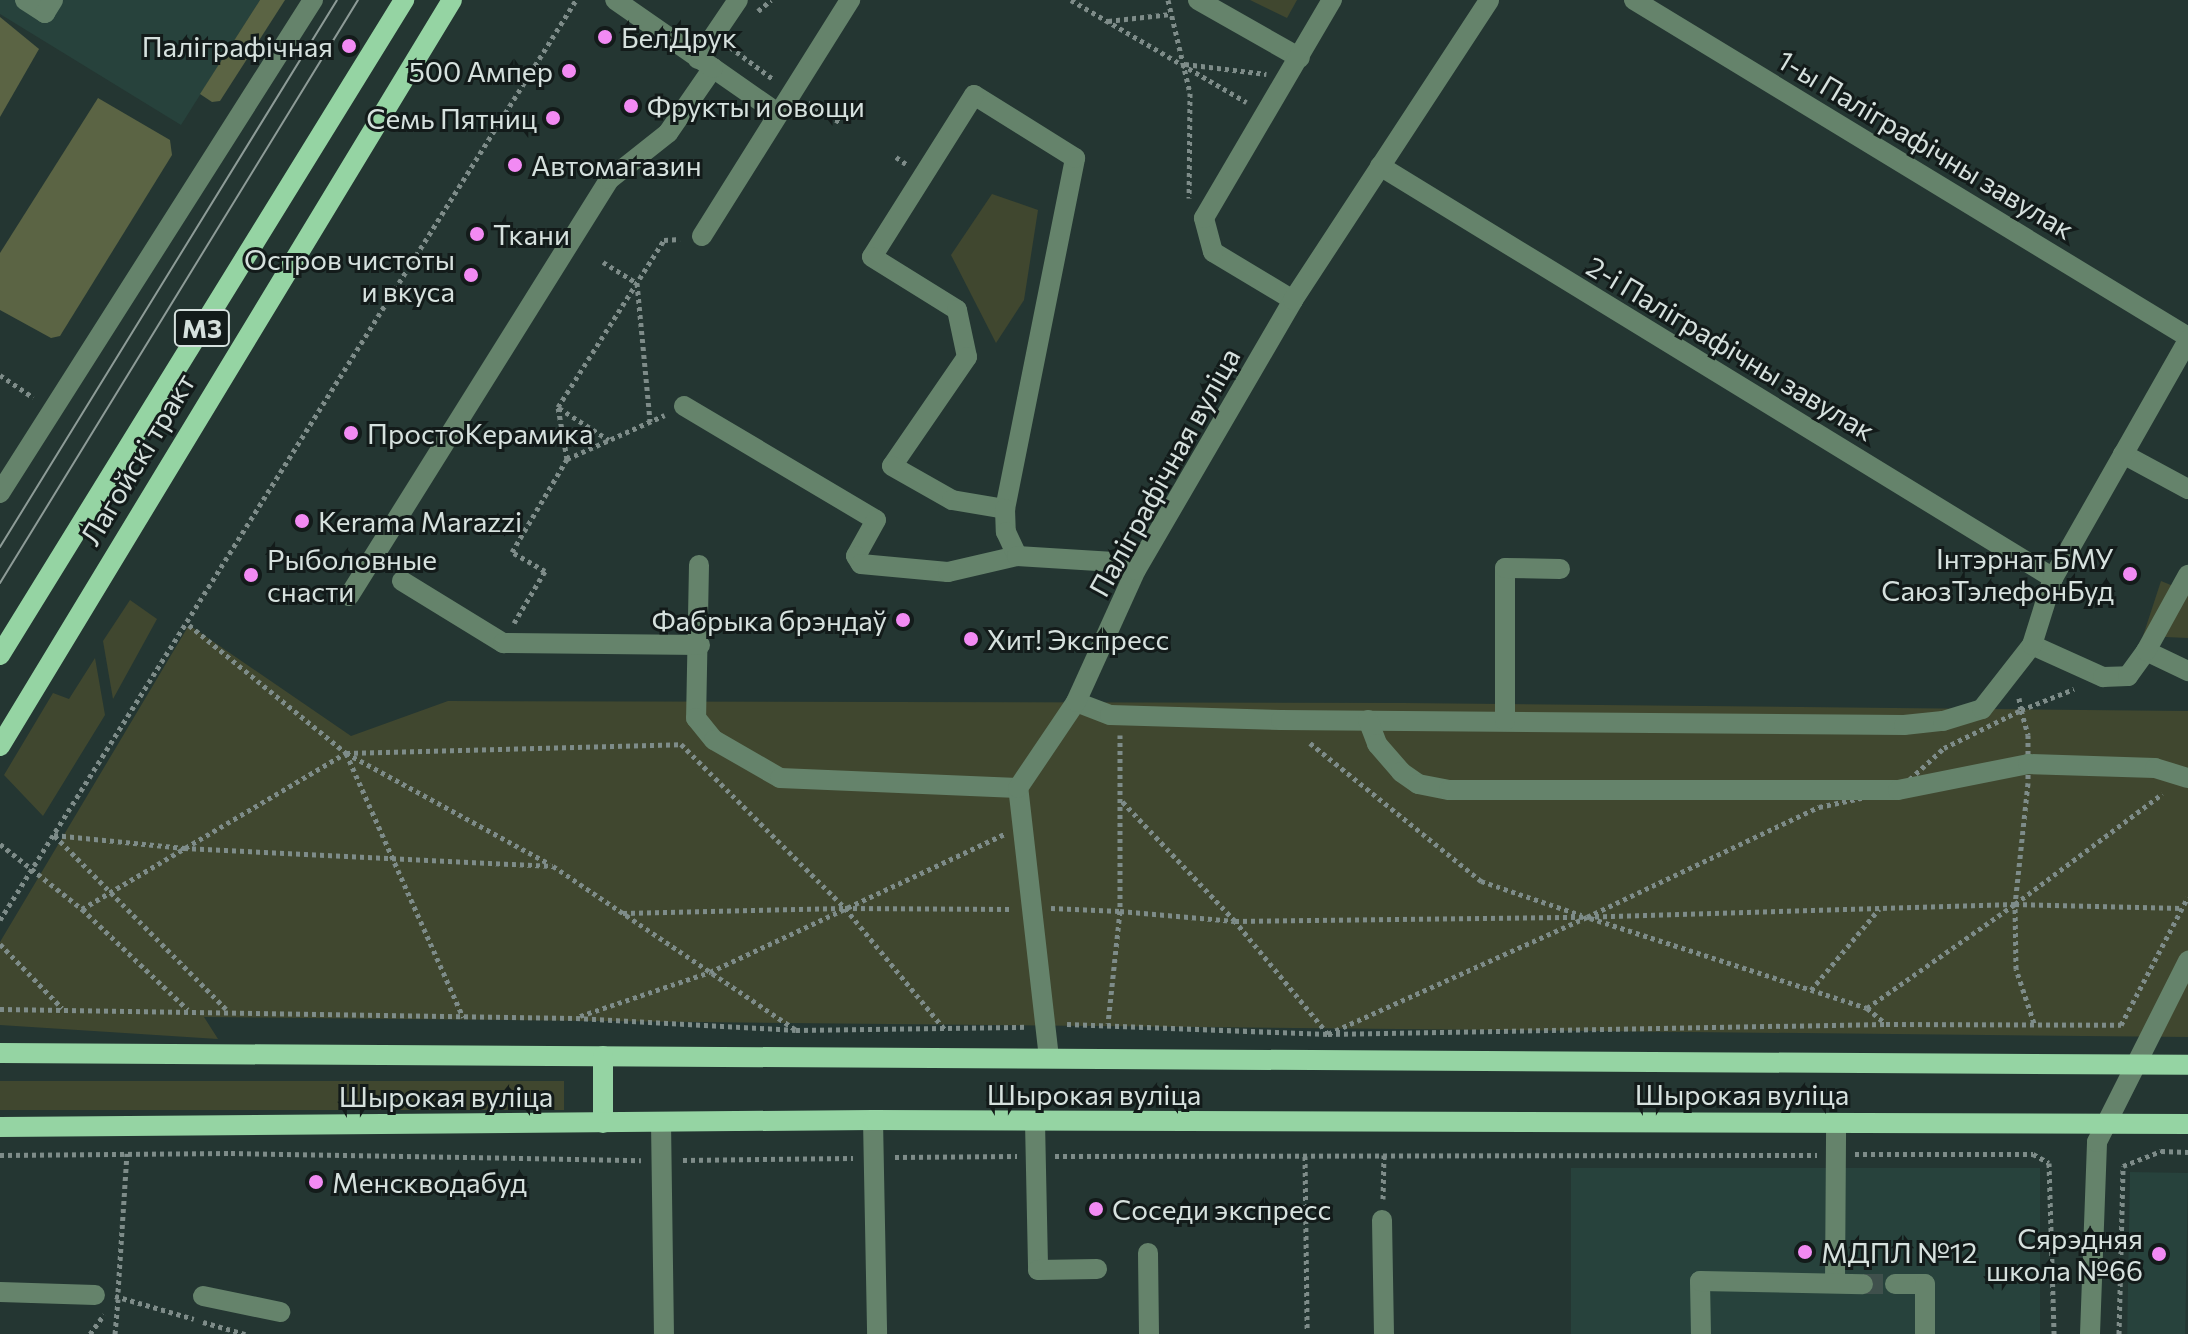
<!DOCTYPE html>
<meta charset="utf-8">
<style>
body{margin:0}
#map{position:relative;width:2188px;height:1334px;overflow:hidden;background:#243632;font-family:Commissioner,sans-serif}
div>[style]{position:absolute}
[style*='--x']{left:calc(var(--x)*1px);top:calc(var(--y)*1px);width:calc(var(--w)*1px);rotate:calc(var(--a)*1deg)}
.built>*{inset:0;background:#27423c;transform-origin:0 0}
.green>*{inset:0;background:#40472f;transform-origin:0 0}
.forest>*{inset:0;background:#5b6444}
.minor-tunnel>*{height:20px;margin-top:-10px;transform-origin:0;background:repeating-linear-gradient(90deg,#3f504c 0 20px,transparent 0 30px)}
.path>*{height:5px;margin-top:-2.5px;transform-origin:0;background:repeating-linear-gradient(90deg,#7e8c89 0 4px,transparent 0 8px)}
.minor>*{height:20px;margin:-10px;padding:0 10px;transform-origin:10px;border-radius:10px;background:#65836b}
.major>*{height:20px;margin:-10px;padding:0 10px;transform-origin:10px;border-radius:10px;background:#95d4a3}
.tram>*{height:2px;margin:-1px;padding:0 1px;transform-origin:1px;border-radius:1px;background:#8d9b97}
.dots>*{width:22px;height:22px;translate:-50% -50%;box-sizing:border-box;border:4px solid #131b1a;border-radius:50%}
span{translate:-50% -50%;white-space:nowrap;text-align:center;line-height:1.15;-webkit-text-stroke:6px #131b1a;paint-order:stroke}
.shield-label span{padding:2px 6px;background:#131b1a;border:2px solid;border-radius:6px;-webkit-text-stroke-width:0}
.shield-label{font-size:26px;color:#d6e1de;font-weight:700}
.poi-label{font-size:28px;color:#d6e1de}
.left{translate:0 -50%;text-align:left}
.right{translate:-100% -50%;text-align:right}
.street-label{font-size:28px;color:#d6e1de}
</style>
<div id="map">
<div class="built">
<div style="clip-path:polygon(0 0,260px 0,181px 125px,0 14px)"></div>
<div style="left:1571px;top:1168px;width:469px;height:166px"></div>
<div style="left:2130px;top:1172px;width:58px;height:162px;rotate:1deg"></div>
</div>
<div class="green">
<div style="clip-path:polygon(1250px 0,1297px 0,1287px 18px)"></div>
<div style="clip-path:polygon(992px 194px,1038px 210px,1024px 300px,996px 343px,951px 255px)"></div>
<div style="clip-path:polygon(2161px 581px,2188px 592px,2188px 638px,2143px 636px)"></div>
<div style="clip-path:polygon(130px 600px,157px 619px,113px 699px,103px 641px)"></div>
<div style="clip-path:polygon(189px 625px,351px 736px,448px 701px,1403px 703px,2188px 711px,2188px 1037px,204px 1017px,218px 1039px,0 1025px,0 942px)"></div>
<div style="clip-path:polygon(95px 658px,105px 715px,43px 816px,4px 775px,53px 693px,69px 699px)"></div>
<div style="left:0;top:1081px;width:564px;height:29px"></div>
</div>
<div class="forest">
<div style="clip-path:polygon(260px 0,285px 0,220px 101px,212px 102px,200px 94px)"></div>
<div style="clip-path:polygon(0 17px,39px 49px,0 117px)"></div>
<div style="clip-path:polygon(98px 98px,170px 140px,172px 155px,60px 336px,51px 338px,0 310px,0 253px)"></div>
</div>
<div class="minor-tunnel">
<div style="--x:1863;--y:1284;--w:32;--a:0"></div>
</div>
<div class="path">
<div style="--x:1071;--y:0;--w:203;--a:30.2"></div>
<div style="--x:1168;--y:0;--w:96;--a:76.7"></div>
<div style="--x:1190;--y:93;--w:105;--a:90.5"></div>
<div style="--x:758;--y:11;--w:17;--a:-40"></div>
<div style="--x:1108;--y:21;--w:63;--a:-6.3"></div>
<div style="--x:730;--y:47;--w:54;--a:36.7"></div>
<div style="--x:1185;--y:64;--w:82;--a:7"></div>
<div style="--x:808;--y:103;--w:39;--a:31"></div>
<div style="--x:896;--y:157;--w:12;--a:35"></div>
<div style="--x:603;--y:262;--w:40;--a:32"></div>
<div style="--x:637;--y:283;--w:139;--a:84.6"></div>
<div style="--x:0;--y:375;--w:40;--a:34"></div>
<div style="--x:559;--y:408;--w:59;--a:32.6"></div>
<div style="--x:567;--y:459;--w:53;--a:-99.8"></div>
<div style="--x:558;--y:407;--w:198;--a:-57.6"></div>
<div style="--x:664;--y:240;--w:16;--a:-4"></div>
<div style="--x:514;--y:623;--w:61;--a:-59.2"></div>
<div style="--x:545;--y:571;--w:38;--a:-150"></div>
<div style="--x:512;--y:552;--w:108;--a:-59.4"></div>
<div style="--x:567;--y:459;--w:107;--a:-24.2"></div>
<div style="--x:189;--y:625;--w:203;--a:39.2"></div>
<div style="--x:346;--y:753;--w:232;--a:28.6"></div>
<div style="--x:2019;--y:698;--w:12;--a:81"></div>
<div style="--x:2021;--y:710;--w:57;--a:-21.6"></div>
<div style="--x:2021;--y:710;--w:26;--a:74"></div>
<div style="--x:2028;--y:735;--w:48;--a:90"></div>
<div style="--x:2028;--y:783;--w:122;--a:96.1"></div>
<div style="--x:2015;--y:904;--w:428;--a:178.3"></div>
<div style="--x:1587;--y:917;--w:257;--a:-25.4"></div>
<div style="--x:1819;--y:807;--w:81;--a:-12.1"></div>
<div style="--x:1898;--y:790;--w:62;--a:-42.4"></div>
<div style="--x:1944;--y:748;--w:86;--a:-26.3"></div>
<div style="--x:1120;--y:735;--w:176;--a:90"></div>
<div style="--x:1120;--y:911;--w:115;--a:5"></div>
<div style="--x:1235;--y:921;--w:352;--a:-0.7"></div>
<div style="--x:1587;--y:917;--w:284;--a:155.7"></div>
<div style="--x:1328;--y:1034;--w:146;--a:-129.5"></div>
<div style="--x:1235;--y:921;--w:165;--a:-133.3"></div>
<div style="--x:1310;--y:743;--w:220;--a:38.9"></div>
<div style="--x:1481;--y:881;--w:106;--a:18.8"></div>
<div style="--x:346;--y:753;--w:335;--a:-1.5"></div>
<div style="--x:681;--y:744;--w:232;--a:45"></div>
<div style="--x:845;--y:908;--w:168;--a:0.3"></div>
<div style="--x:0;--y:844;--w:105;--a:38.4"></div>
<div style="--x:82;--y:909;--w:146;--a:43.6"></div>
<div style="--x:1051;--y:908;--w:69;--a:2.5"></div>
<div style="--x:1120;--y:911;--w:113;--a:96.1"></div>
<div style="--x:82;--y:909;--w:307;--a:-30.6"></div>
<div style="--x:346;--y:753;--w:289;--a:66.1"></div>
<div style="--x:623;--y:913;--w:222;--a:-1.3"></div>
<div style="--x:845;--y:908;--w:159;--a:50.6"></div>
<div style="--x:1590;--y:918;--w:291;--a:18"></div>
<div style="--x:1867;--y:1008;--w:23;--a:40"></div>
<div style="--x:0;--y:920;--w:1085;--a:-57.95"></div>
<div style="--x:0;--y:944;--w:89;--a:45.9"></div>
<div style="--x:1811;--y:990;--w:106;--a:-50"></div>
<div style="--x:1867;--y:1008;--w:181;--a:-35.1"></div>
<div style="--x:2015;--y:904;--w:167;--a:1.4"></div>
<div style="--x:0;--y:1009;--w:576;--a:0.9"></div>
<div style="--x:576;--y:1018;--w:220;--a:3.1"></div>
<div style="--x:796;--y:1030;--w:229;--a:-0.8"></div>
<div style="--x:226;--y:1009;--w:245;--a:-134.7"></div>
<div style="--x:54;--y:835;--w:131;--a:5.7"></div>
<div style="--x:184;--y:848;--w:369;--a:2.8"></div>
<div style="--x:553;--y:866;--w:293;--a:34"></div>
<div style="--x:580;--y:1016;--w:137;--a:-18.7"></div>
<div style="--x:710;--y:972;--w:325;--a:-25.1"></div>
<div style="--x:2034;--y:1023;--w:57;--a:-108.4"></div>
<div style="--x:2016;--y:969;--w:65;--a:-90.9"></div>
<div style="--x:2015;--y:904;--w:184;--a:-36.8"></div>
<div style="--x:1067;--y:1024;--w:261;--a:2.2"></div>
<div style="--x:1328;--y:1034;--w:558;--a:-1.03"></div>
<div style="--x:1886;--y:1024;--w:235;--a:0.2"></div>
<div style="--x:2121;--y:1025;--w:144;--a:-62.4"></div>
<div style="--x:1855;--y:1154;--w:178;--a:0"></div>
<div style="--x:2033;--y:1154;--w:18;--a:29"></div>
<div style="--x:2049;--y:1163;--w:171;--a:88.3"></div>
<div style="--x:0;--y:1155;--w:231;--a:-0.5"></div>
<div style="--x:231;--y:1153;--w:410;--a:1"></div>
<div style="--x:1055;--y:1156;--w:762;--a:-0.08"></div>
<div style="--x:1305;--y:1156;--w:175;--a:89.3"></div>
<div style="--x:895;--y:1157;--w:122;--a:-0.5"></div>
<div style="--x:683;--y:1160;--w:170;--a:-0.7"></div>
<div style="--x:1383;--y:1199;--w:44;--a:-88.7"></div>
<div style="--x:118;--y:1292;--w:139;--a:-86.3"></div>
<div style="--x:115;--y:1296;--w:82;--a:16.2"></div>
<div style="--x:203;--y:1322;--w:44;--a:15.9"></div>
<div style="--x:90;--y:1334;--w:24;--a:-54"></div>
<div style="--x:115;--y:1334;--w:35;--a:-85"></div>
<div style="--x:2119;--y:1334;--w:168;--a:-88.6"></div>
<div style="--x:2123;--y:1166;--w:41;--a:-21.5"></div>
<div style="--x:2161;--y:1151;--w:27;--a:2"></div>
</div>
<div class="minor">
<div style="--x:25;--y:0;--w:24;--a:33"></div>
<div style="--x:45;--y:13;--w:15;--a:-58"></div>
<div style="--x:1198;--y:0;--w:117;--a:29.6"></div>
<div style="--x:1634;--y:0;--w:648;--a:31.31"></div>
<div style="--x:698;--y:59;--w:71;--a:-55.9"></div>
<div style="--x:713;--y:68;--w:80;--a:34.9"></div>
<div style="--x:1380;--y:166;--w:789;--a:31.47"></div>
<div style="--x:702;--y:236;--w:279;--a:-57.9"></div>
<div style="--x:1293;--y:300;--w:93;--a:-149"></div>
<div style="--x:1213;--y:252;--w:35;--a:-105"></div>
<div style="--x:1204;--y:218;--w:253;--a:-59.6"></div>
<div style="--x:684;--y:406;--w:223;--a:30.7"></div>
<div style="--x:876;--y:520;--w:41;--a:119.1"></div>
<div style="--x:856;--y:556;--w:9;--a:58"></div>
<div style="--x:861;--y:564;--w:87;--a:5.3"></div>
<div style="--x:948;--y:572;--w:71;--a:-13.1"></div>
<div style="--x:2123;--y:454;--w:74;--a:28.3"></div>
<div style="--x:0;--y:493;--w:584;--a:-57.59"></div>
<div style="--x:1005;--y:509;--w:358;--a:-78.7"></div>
<div style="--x:1075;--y:158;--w:119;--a:-148"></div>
<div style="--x:974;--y:95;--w:191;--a:122.2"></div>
<div style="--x:872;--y:257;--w:100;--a:31.9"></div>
<div style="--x:957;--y:310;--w:48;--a:78"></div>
<div style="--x:967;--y:357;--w:132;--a:124.5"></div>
<div style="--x:892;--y:466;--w:69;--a:29.5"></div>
<div style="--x:952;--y:500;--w:54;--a:9.6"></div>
<div style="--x:1005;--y:509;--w:23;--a:88"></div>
<div style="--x:1006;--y:532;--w:26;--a:65"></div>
<div style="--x:1017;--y:556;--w:97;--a:3.5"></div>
<div style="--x:1114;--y:562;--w:23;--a:20"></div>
<div style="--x:699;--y:565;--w:153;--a:91.1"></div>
<div style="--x:696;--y:718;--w:28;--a:51"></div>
<div style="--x:714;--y:740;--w:76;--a:29.9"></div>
<div style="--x:780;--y:778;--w:238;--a:2.4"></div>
<div style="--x:402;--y:581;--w:119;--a:31.5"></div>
<div style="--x:503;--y:643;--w:197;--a:0.6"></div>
<div style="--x:349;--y:596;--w:492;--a:-58"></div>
<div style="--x:610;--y:179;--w:74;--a:-38.4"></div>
<div style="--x:668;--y:133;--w:79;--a:-55.3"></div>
<div style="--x:713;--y:68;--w:119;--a:-145.2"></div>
<div style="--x:2032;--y:645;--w:78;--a:24.3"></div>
<div style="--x:2103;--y:677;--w:25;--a:-2"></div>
<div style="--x:2128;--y:676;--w:31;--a:-54"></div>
<div style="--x:2146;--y:651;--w:47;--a:25.5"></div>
<div style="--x:2146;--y:651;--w:87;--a:-61.1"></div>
<div style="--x:1076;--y:702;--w:36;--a:21"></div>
<div style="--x:1110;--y:715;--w:171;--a:1.7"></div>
<div style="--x:1281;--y:720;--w:623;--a:0.46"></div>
<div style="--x:1904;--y:725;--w:39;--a:-6"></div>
<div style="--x:1943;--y:721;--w:41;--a:-17.1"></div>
<div style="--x:1982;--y:709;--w:81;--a:-52"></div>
<div style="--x:2032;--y:645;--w:70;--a:-72.6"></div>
<div style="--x:2053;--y:578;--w:274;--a:-60.4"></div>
<div style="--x:1368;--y:720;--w:26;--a:69"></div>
<div style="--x:1377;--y:744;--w:37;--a:49"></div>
<div style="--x:1401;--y:772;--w:21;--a:35"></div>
<div style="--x:1418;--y:784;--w:32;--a:11"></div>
<div style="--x:1449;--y:790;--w:449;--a:0"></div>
<div style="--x:1898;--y:790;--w:133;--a:-11.3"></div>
<div style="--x:2028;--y:764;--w:127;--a:1.8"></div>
<div style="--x:2155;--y:768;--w:34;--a:17"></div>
<div style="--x:1505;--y:721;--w:153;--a:-90"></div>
<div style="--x:1505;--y:568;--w:55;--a:1"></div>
<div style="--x:1049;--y:1058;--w:272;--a:-96.5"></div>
<div style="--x:1018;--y:788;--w:104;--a:-56"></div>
<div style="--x:1076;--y:702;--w:145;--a:-65.6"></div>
<div style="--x:1136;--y:570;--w:312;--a:-59.8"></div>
<div style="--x:1293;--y:300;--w:358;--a:-56.8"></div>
<div style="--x:873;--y:1120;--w:214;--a:88.9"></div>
<div style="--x:661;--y:1122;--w:212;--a:89.2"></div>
<div style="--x:1035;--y:1122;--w:148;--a:88.8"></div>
<div style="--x:1038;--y:1270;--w:59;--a:-1"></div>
<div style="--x:1382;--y:1220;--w:114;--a:89"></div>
<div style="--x:1148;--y:1253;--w:81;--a:89.3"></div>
<div style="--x:1835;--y:1283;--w:160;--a:-89.6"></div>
<div style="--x:1895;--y:1284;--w:30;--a:0"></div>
<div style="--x:1925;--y:1284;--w:50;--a:90"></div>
<div style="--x:0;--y:1292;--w:95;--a:1.8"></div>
<div style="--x:203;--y:1296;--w:79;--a:11.7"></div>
<div style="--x:1701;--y:1334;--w:53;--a:-91.1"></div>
<div style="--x:1700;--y:1281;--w:163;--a:1.1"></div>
<div style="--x:2090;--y:1334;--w:192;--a:-87.9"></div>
<div style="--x:2097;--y:1142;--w:203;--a:-63.3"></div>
</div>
<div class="major">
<div style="--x:0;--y:655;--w:770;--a:-58.33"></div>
<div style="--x:0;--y:746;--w:872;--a:-58.79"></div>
<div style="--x:0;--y:1053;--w:2188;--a:0.31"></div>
<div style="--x:603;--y:1056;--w:67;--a:90"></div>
<div style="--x:0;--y:1127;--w:873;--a:-0.46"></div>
<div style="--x:873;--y:1120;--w:1315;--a:0.17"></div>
</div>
<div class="tram">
<div style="--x:0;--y:547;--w:642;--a:-58.36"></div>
<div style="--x:0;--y:583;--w:684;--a:-58.45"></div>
</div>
<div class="dots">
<div style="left:605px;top:37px;background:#f28af3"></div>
<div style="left:349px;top:46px;background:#f28af3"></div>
<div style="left:569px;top:71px;background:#f28af3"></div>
<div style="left:631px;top:106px;background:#f28af3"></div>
<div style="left:553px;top:118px;background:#f28af3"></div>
<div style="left:515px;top:165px;background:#f28af3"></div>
<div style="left:477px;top:234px;background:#f28af3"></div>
<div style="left:471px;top:275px;background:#f28af3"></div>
<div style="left:351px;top:433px;background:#f28af3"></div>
<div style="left:302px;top:521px;background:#f28af3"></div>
<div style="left:2130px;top:574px;background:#f28af3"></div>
<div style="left:251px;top:575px;background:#f28af3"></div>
<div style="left:903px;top:620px;background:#f28af3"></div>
<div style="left:971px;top:639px;background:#f28af3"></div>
<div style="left:316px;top:1182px;background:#f28af3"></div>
<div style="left:1096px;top:1209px;background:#f28af3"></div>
<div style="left:1805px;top:1252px;background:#f28af3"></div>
<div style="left:2159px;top:1254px;background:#f28af3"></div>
</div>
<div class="shield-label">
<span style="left:202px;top:328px">М3</span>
</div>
<div class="poi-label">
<span class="left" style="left:621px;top:37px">БелДрук</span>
<span class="right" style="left:333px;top:46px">Паліграфічная</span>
<span class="right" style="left:553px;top:71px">500 Ампер</span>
<span class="left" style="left:647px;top:106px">Фрукты и овощи</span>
<span class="right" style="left:537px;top:118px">Семь Пятниц</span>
<span class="left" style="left:531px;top:165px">Автомагазин</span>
<span class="left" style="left:493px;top:234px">Ткани</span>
<span class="right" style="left:455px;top:275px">Остров чистоты<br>и вкуса</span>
<span class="left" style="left:367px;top:433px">ПростоКерамика</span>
<span class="left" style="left:318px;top:521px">Kerama Marazzi</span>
<span class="right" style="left:2114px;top:574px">Інтэрнат БМУ<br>СаюзТэлефонБуд</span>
<span class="left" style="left:267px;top:575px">Рыболовные<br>снасти</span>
<span class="right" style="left:887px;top:620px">Фабрыка брэндаў</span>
<span class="left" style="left:987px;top:639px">Хит! Экспресс</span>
<span class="left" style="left:332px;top:1182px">Менскводабуд</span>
<span class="left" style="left:1112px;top:1209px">Соседи экспресс</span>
<span class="right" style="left:2143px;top:1254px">Сярэдняя<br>школа №66</span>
<span class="left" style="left:1821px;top:1252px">МДПЛ №12</span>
</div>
<div class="street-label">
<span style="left:1926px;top:144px;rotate:31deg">1-ы Паліграфічны завулак</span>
<span style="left:1731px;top:348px;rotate:31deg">2-і Паліграфічны завулак</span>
<span style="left:137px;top:459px;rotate:-59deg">Лагойскі тракт</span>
<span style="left:1164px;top:472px;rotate:-61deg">Паліграфічная вуліца</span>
<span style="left:1094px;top:1094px">Шырокая вуліца</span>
<span style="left:1742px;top:1094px">Шырокая вуліца</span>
<span style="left:446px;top:1096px">Шырокая вуліца</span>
</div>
</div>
